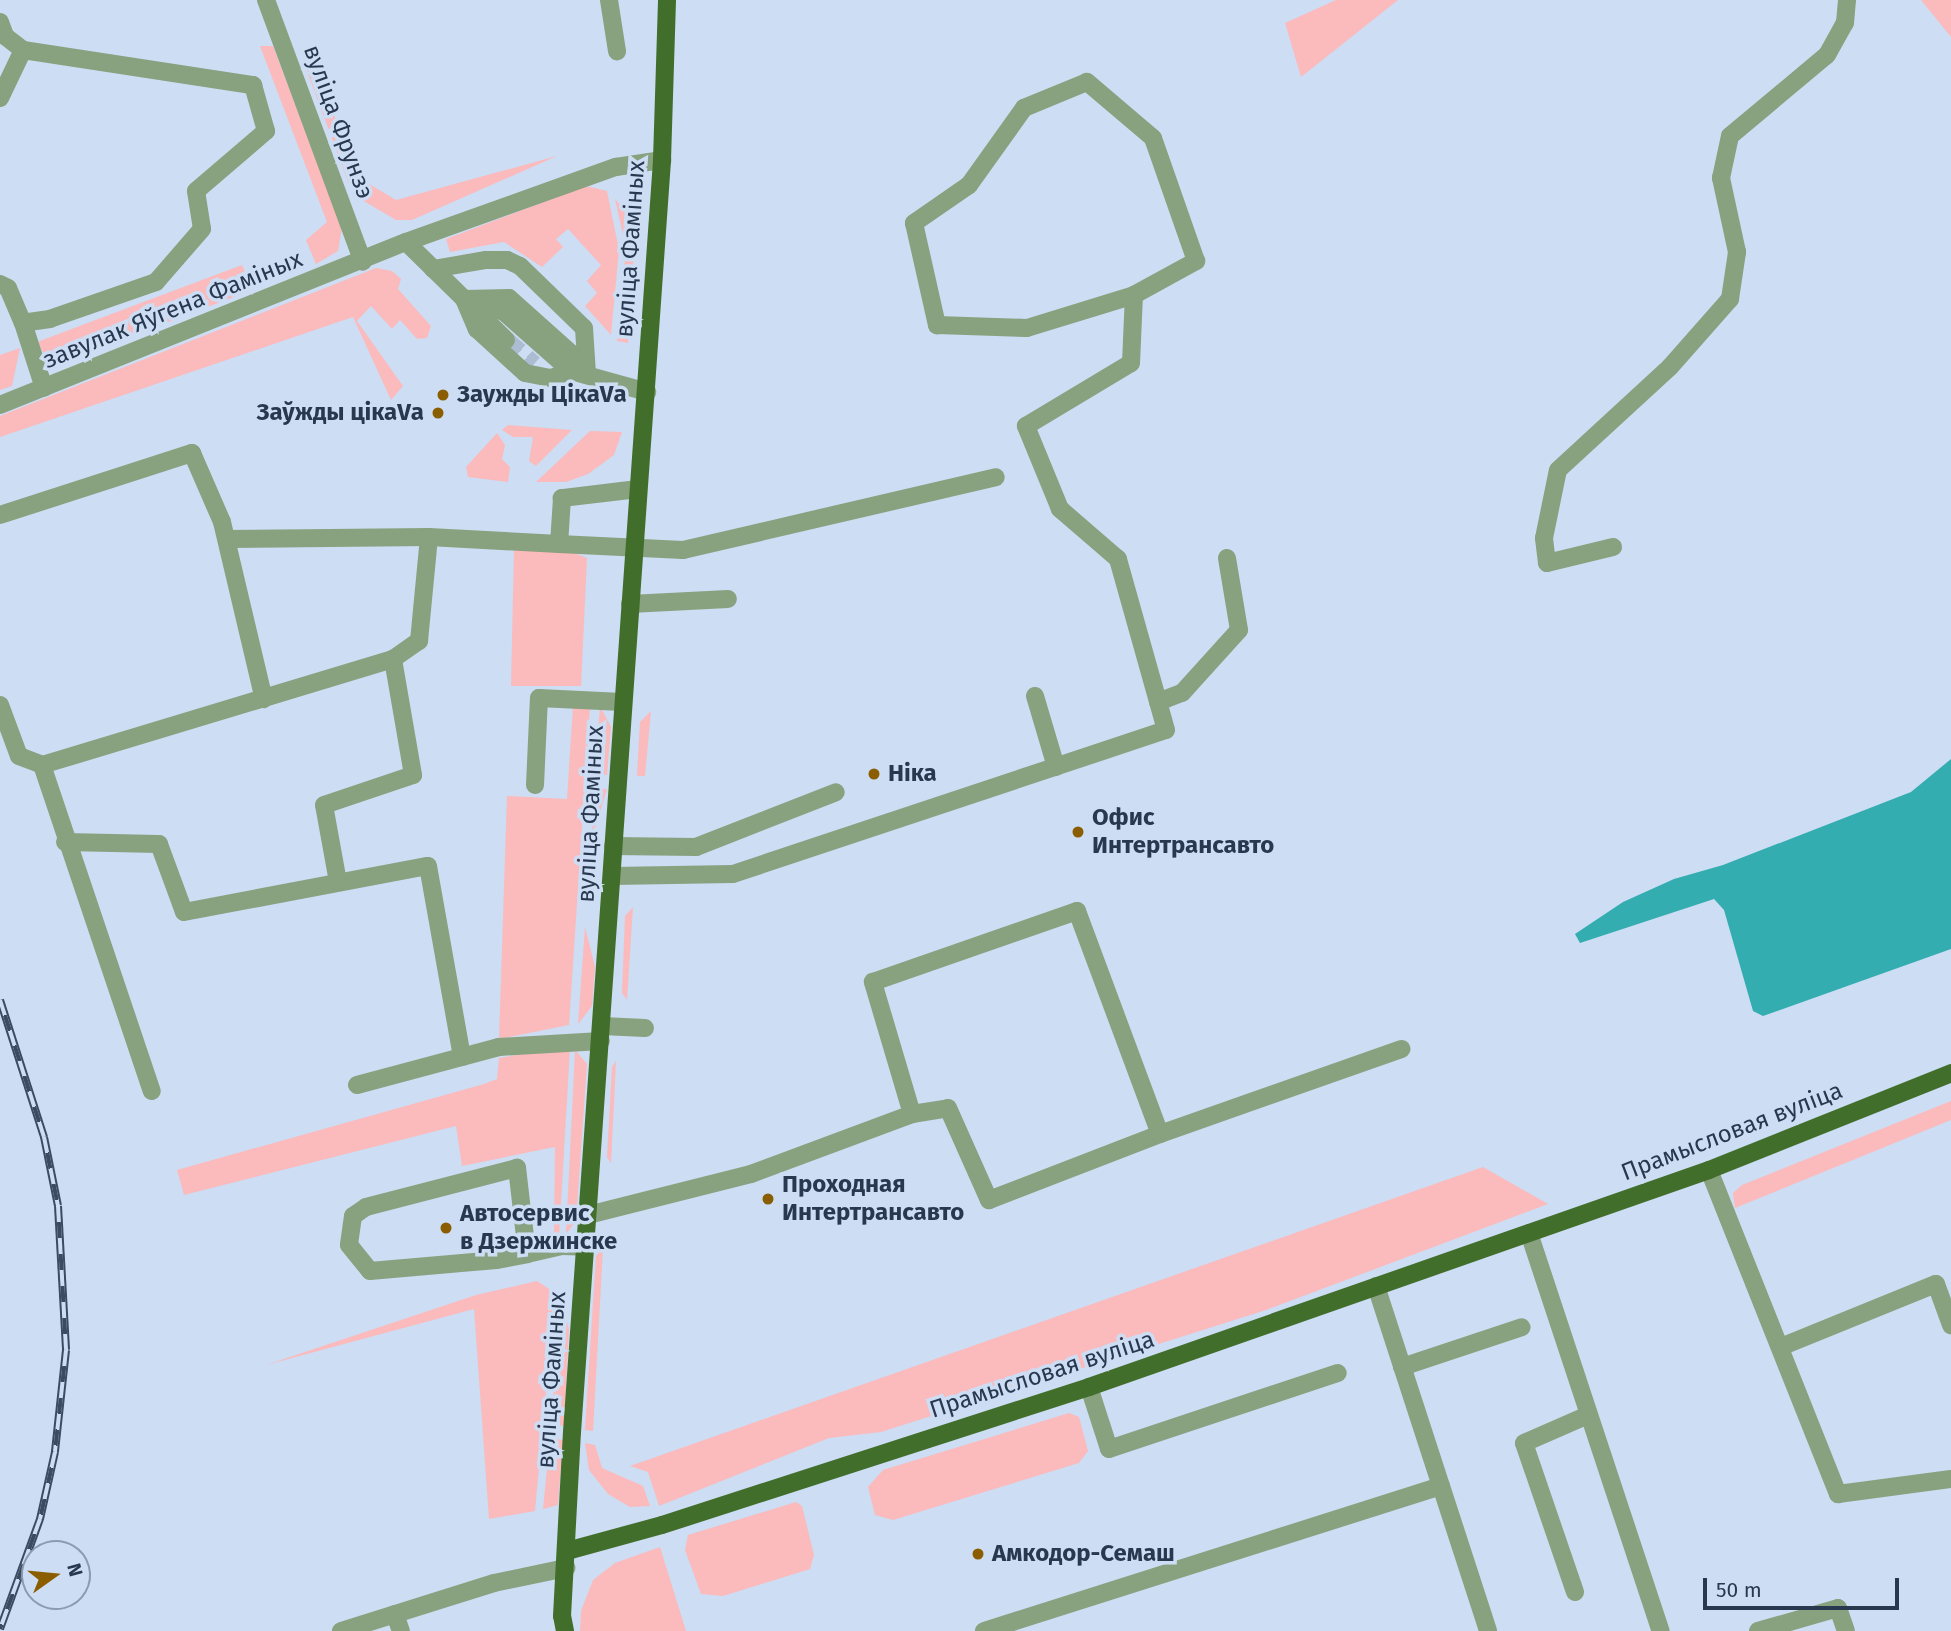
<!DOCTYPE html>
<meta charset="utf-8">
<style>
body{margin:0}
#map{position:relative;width:1951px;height:1631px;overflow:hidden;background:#cdddf4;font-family:"Fira Sans",sans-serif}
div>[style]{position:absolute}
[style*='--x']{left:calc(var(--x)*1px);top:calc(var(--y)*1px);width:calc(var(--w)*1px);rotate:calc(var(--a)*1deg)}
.green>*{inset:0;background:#fbbabc}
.water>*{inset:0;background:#33adaf}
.minor-tunnel>*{height:18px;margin-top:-9px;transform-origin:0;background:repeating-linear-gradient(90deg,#acbcd3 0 18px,transparent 0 27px)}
.minor>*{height:18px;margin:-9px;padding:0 9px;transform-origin:9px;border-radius:9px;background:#88a17e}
.major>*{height:18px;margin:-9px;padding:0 9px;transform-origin:9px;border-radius:9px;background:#416e2b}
.rail>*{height:8px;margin-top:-4px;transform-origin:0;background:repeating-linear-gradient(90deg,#cdddf4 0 16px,#3b4b62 0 32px);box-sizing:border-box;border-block:2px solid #3b4b62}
.dots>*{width:19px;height:19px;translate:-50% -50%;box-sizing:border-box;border:4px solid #cdddf4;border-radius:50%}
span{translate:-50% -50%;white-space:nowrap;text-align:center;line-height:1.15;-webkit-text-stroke:7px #cdddf4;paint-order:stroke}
.street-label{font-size:24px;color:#28384f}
.poi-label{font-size:24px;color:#28384f;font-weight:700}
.left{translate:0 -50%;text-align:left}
.right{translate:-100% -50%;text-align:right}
.north{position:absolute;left:21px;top:1540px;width:70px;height:70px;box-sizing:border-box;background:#cdddf4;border:2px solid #8b9bb2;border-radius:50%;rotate:75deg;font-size:19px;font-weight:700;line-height:28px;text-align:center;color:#28384f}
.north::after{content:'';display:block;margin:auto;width:24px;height:32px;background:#8a5e00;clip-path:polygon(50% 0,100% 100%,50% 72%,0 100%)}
.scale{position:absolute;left:1703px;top:1578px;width:196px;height:32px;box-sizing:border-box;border:4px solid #28384f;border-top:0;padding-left:9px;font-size:21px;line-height:24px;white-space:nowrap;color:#28384f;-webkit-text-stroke:5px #cdddf4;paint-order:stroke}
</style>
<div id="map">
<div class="green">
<div style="clip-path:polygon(1336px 0,1398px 0,1301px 77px,1285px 23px)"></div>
<div style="clip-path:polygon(1921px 0,1951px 0,1951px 37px)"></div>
<div style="clip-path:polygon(260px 46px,273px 46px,342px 227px,338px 251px,316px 264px,306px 240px,327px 222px)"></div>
<div style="clip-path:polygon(317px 67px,356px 176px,396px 200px,557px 156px,412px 220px,396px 220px,357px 197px,348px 182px,307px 71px)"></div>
<div style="clip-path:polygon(586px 186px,607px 191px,619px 250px,611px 335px,585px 306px,597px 293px,587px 281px,601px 265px,568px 229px,556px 239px,563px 247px,542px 267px,504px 242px,450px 252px,446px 239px)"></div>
<div style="clip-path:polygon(615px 199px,631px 217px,635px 238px,628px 343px,617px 341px,626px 248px)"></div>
<div style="clip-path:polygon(242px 265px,252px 290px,58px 364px,44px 354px,37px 342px)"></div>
<div style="clip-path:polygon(376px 268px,392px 271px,401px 279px,398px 289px,431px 326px,427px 338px,417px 339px,400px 320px,392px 329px,371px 306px,357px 321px,403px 386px,391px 400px,353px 317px,0 437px,0 416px)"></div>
<div style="clip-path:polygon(20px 348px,12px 386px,0 390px,0 355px)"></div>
<div style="clip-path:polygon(508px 425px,572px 430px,536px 466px,529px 461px,533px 437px,513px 437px,502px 430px)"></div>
<div style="clip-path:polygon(590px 431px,622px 432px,614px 455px,588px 474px,566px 482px,536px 482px)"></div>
<div style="clip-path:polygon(497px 433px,505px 445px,502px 459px,510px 467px,508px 482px,468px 477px,466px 467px)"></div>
<div style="clip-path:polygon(514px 550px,569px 551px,587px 558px,581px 686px,511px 686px)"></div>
<div style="clip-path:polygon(573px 706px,590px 707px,569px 1025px,499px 1039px,507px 796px,567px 799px)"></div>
<div style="clip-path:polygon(600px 706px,611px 727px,607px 775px,595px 774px)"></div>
<div style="clip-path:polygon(651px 711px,645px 776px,637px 776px,640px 722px)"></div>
<div style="clip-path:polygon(596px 789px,607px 789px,591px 841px)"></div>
<div style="clip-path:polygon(633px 907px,627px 1000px,622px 993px,625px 916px)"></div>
<div style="clip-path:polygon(585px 927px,595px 967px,592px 1006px,578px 1024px)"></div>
<div style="clip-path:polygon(563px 1047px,570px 1048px,559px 1237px,554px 1236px,555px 1147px,462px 1166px,456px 1126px,184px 1195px,177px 1170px,484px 1084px,497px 1079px,499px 1058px)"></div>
<div style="clip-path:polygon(575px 1050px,587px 1064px,576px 1221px,566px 1234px)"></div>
<div style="clip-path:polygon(616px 1061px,611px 1163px,607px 1157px,612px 1067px)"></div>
<div style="clip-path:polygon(1951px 1101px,1951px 1120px,1735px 1208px,1733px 1193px,1742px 1185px)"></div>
<div style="clip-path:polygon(1483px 1167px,1548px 1204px,1266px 1310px,881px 1432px,829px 1438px,659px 1506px,648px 1472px,630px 1466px)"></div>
<div style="clip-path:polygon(603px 1248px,593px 1431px,585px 1430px,596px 1256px)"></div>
<div style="clip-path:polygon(537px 1281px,555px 1293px,535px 1511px,489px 1519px,474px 1309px,266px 1365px,476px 1295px)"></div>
<div style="clip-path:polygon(561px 1303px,569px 1329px,564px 1426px,551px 1424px)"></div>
<div style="clip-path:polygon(1069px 1413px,1079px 1417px,1088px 1451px,1079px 1463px,893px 1520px,875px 1515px,868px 1487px,883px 1470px)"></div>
<div style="clip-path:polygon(550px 1438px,563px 1440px,558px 1505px,543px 1509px)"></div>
<div style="clip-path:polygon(585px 1443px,595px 1445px,602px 1468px,643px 1486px,650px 1506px,630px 1507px,608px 1494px,589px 1470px)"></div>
<div style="clip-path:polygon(796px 1502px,802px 1506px,814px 1555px,810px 1569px,723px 1596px,701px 1594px,685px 1550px,688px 1535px)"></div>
<div style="clip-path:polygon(660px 1547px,686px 1631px,580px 1631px,581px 1611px,593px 1580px,615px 1563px)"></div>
</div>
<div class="water">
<div style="clip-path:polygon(1951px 759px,1951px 949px,1763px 1016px,1753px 1011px,1724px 910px,1714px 899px,1580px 943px,1575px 934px,1623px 902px,1674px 879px,1723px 865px,1911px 792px)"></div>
</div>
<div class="minor-tunnel">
<div style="--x:506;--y:340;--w:37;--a:41"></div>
</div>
<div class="minor">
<div style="--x:266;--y:0;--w:279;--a:69.7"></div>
<div style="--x:609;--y:0;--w:52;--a:81.1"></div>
<div style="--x:0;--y:22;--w:15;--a:70"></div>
<div style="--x:5;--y:36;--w:23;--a:38"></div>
<div style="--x:23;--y:50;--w:233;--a:8.7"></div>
<div style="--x:253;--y:85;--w:48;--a:74.2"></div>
<div style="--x:266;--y:131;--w:92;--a:139.4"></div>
<div style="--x:196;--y:191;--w:38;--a:81"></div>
<div style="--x:202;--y:229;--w:70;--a:131"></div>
<div style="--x:156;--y:282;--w:112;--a:160.8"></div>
<div style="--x:50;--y:319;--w:27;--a:172"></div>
<div style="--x:23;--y:323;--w:68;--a:72.1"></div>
<div style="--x:0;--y:98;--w:53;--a:-64.4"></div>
<div style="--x:406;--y:242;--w:140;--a:44.4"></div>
<div style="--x:433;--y:269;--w:54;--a:-9.6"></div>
<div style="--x:486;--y:260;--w:21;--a:0"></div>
<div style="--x:507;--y:260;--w:14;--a:25"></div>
<div style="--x:520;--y:266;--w:89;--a:44.1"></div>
<div style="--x:584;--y:328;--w:46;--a:86.3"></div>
<div style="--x:0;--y:284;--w:9;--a:27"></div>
<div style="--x:8;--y:288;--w:38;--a:67"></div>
<div style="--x:464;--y:299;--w:45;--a:-1.3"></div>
<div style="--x:509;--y:298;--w:87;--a:41.7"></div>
<div style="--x:574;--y:356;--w:19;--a:65"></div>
<div style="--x:464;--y:299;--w:33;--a:67"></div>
<div style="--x:477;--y:329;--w:65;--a:42.5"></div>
<div style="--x:525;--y:373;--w:26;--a:11"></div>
<div style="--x:551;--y:378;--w:21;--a:-19"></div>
<div style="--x:477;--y:303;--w:28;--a:18"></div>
<div style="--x:504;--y:312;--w:89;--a:41.4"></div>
<div style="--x:575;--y:372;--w:75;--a:15.5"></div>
<div style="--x:0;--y:405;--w:437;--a:-21.9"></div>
<div style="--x:406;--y:242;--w:223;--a:-19.7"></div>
<div style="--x:616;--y:167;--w:47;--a:-8.7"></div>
<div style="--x:638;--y:489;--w:77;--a:173.2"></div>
<div style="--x:562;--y:498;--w:46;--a:93.7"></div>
<div style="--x:559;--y:544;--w:124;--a:2.8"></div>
<div style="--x:683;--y:550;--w:321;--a:-13.1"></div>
<div style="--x:0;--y:515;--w:202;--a:-17.9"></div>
<div style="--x:192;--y:453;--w:75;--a:66.5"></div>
<div style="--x:222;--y:522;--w:182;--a:76.7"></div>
<div style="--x:227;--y:539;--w:202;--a:-0.6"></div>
<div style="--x:429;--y:537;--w:130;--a:3.1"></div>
<div style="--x:1613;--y:547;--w:68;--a:166.4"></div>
<div style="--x:1547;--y:563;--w:25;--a:-97"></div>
<div style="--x:1544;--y:538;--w:69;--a:-78.4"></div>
<div style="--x:1558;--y:470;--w:152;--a:-42.6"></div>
<div style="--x:1670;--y:367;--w:91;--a:-48.6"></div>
<div style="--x:1730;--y:299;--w:48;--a:-81.5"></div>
<div style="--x:1737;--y:252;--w:76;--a:-102.2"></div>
<div style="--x:1721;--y:178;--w:43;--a:-77.9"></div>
<div style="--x:1730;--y:136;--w:126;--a:-39.9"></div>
<div style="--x:1827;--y:55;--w:37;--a:-61"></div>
<div style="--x:1845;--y:23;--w:23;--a:-85"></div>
<div style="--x:630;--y:604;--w:98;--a:-2.9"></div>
<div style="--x:1035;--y:696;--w:74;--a:73.5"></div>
<div style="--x:1158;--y:702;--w:26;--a:-21"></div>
<div style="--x:1182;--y:693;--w:85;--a:-47.9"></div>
<div style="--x:1239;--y:630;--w:73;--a:-99.5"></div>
<div style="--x:0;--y:705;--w:54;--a:69.6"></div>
<div style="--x:19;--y:756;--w:25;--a:21"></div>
<div style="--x:42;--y:765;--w:367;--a:-16.8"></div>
<div style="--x:393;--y:659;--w:32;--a:-35"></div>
<div style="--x:419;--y:641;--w:104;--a:-84.5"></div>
<div style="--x:42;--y:765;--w:344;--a:71.4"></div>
<div style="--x:535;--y:785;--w:87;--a:-87.4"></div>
<div style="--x:539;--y:698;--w:83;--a:2.8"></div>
<div style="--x:65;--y:842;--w:94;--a:1.2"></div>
<div style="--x:159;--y:844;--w:72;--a:69.8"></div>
<div style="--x:184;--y:912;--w:248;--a:-10.7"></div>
<div style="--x:428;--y:866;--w:194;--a:79.9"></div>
<div style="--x:613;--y:846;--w:83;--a:0.7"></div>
<div style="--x:696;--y:847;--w:150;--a:-21.4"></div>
<div style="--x:612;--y:876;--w:121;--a:-0.9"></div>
<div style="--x:733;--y:874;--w:456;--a:-18.4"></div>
<div style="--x:1166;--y:730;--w:178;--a:-105.7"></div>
<div style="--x:1118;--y:559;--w:77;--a:-139.2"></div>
<div style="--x:1060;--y:509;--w:90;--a:-112.3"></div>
<div style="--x:1026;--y:426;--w:122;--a:-31"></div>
<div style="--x:1131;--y:363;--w:68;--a:-87.5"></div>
<div style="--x:1134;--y:295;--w:71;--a:-28.7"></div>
<div style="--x:1196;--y:261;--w:130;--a:-109.3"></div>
<div style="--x:1153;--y:138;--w:87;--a:-139.7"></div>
<div style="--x:1087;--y:82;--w:68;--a:157.6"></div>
<div style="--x:1024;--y:108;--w:95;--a:125.5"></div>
<div style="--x:969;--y:185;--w:67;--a:145.4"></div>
<div style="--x:914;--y:223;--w:105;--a:77.3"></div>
<div style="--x:937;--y:325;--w:90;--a:1.9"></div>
<div style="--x:1027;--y:328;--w:112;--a:-17.1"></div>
<div style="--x:338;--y:882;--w:78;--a:-100.3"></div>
<div style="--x:324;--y:805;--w:94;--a:-18.6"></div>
<div style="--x:413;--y:775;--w:118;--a:-99.8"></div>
<div style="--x:602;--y:1026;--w:43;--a:2.7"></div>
<div style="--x:357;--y:1085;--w:147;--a:-15"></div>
<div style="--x:499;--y:1047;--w:102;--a:-3.4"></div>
<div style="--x:912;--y:1114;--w:36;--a:-9"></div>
<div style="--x:948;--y:1108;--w:101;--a:66"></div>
<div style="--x:989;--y:1200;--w:183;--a:-21.1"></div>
<div style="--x:1709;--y:1170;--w:349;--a:68.3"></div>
<div style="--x:1838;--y:1494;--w:114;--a:-7.6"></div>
<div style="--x:588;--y:1215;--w:168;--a:-14.1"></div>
<div style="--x:751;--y:1174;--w:172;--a:-20.4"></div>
<div style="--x:912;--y:1114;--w:138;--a:-106.5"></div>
<div style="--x:873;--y:982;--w:216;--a:-19.2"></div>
<div style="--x:1077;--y:911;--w:238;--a:69.6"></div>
<div style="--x:1160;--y:1134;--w:256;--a:-19.4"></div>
<div style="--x:1529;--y:1233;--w:419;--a:71.7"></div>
<div style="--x:527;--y:1254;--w:87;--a:-96.6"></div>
<div style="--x:517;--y:1168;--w:156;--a:165.5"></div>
<div style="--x:366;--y:1207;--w:16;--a:145"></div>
<div style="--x:353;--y:1216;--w:29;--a:98"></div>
<div style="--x:349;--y:1245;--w:33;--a:51"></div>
<div style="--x:370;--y:1271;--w:127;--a:-5"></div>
<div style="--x:497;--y:1260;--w:31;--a:-11"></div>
<div style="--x:527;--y:1254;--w:37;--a:-13"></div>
<div style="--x:563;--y:1246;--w:23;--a:2"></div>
<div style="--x:1376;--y:1286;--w:210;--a:72"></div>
<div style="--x:1783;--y:1346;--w:165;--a:-22.1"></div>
<div style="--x:1936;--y:1284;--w:44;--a:69.9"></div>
<div style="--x:1402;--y:1367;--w:126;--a:-18.4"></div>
<div style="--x:1089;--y:1387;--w:65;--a:72.1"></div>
<div style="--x:1109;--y:1449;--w:241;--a:-18.4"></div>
<div style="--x:1575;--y:1592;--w:157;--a:-108.9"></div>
<div style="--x:1524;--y:1443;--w:70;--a:-23.6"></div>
<div style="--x:395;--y:1614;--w:18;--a:71"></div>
<div style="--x:341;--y:1631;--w:160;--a:-17.4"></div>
<div style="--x:494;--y:1583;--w:74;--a:-11.8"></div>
<div style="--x:984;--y:1631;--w:479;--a:-17.6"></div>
<div style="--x:1441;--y:1486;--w:152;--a:72"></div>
<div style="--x:1758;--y:1631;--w:83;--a:-16"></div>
<div style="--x:1838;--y:1608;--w:24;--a:71"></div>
</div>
<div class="major">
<div style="--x:567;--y:1551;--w:98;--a:-15.3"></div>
<div style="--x:662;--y:1525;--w:449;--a:-17.9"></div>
<div style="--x:1089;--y:1387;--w:657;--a:-19.29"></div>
<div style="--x:1709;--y:1170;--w:261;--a:-21.8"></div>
<div style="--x:565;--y:1631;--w:15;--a:-101"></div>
<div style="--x:562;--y:1616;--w:184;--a:-86.9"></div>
<div style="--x:572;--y:1432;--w:1275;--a:-85.95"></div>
<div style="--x:662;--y:160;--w:160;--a:-88.2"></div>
</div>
<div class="rail">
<div style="--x:0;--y:1000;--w:144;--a:72.2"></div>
<div style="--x:44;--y:1137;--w:70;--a:78.5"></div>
<div style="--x:58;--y:1206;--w:144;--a:86.8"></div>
<div style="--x:66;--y:1350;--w:103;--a:96.2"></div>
<div style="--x:55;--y:1452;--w:69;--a:102.6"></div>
<div style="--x:40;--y:1519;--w:117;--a:110"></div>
</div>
<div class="dots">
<div style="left:443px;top:395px;background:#8a5e00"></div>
<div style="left:438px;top:413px;background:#8a5e00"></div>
<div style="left:874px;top:774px;background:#8a5e00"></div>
<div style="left:1078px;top:832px;background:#8a5e00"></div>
<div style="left:768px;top:1199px;background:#8a5e00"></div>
<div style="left:446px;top:1228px;background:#8a5e00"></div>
<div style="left:978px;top:1554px;background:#8a5e00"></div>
</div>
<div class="street-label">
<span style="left:338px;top:122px;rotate:70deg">вуліца Фрунзэ</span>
<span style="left:631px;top:249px;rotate:-86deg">вуліца Фаміных</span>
<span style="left:173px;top:310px;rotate:-22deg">завулак Яўгена Фаміных</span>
<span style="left:591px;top:814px;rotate:-87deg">вуліца Фаміных</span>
<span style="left:1732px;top:1132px;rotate:-21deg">Прамысловая вуліца</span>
<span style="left:1042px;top:1375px;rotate:-18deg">Прамысловая вуліца</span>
<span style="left:552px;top:1380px;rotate:-86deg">вуліца Фаміных</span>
</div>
<div class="poi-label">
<span class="left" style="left:457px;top:395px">Заужды ЦікаVа</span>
<span class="right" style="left:424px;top:413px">Заўжды цікаVа</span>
<span class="left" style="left:888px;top:774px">Ніка</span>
<span class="left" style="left:1092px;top:832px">Офис<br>Интертрансавто</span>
<span class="left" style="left:782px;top:1199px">Проходная<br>Интертрансавто</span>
<span class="left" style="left:460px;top:1228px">Автосервис<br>в Дзержинске</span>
<span class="left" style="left:992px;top:1554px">Амкодор-Семаш</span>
</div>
<div class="north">N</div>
<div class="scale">50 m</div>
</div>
